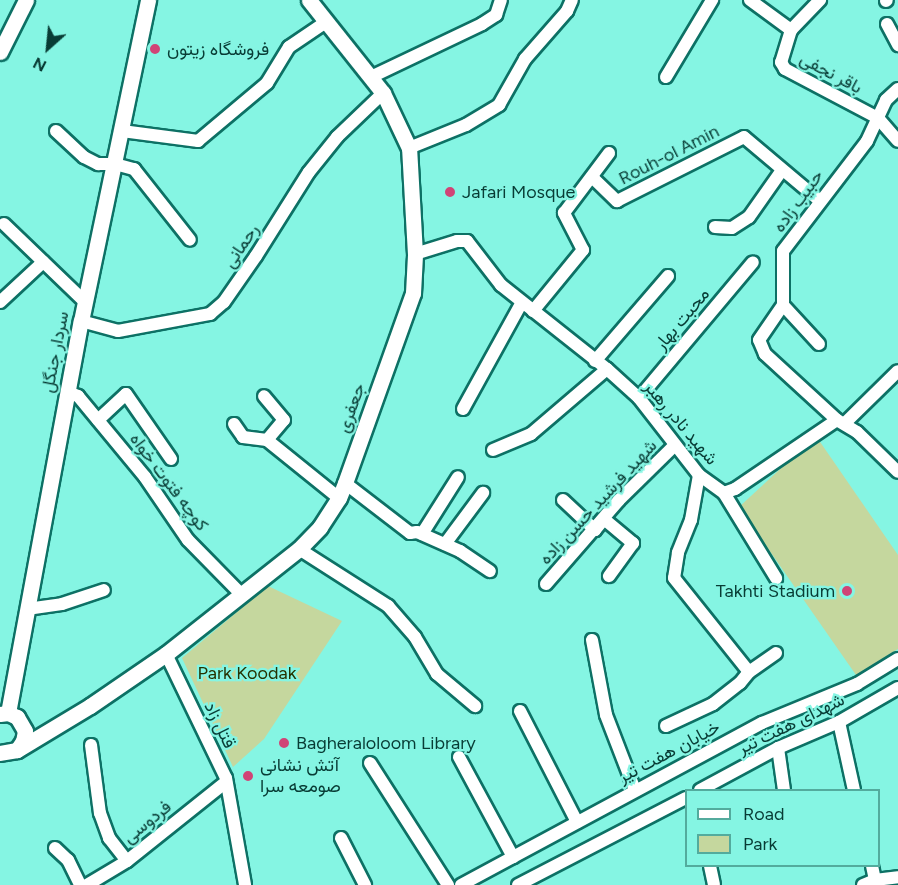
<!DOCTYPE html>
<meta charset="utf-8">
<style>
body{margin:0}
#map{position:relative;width:898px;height:885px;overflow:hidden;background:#85f5e3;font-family:Figtree,Vazirmatn,sans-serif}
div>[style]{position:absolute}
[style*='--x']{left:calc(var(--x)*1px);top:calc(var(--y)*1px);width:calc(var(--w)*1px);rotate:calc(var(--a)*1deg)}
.green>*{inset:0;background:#c5d79e}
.roads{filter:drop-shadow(2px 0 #0d7165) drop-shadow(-2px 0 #0d7165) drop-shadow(0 2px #0d7165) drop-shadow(0 -2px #0d7165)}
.minor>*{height:12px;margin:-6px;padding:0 6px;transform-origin:6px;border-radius:6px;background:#fff}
.major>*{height:15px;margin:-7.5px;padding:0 7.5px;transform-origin:7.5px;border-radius:7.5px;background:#fff}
.dots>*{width:16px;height:16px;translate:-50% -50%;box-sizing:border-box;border:3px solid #85f5e3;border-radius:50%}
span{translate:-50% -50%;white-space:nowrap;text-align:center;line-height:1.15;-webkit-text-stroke:4.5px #85f5e3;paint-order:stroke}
.poi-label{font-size:18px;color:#083c35}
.left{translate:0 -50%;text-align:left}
.right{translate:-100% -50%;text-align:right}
.street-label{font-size:18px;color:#083c35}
.park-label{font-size:18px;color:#263200}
.legend{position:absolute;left:685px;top:789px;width:195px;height:78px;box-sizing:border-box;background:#85f5e3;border:2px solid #53ab9d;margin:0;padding:8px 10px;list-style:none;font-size:18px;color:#083c35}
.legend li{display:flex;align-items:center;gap:12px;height:30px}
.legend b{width:30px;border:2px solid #53ab9d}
.north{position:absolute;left:18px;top:18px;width:60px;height:60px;-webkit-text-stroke:4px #85f5e3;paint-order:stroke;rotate:207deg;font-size:16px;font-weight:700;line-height:24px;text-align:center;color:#083c35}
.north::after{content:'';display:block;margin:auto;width:21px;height:27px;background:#083c35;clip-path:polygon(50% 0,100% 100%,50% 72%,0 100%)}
</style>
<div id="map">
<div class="green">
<div style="clip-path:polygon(816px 436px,898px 555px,898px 649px,856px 675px,739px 507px)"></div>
<div style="clip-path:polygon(268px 586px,342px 621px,264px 739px,233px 767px,182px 658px)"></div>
</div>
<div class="roads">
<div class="minor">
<div style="--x:750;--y:0;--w:51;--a:36.2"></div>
<div style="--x:791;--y:30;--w:34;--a:107"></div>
<div style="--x:781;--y:62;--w:8;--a:60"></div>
<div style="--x:785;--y:69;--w:105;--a:27.8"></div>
<div style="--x:878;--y:118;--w:30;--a:49"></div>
<div style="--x:886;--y:1;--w:1;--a:-45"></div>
<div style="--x:887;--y:24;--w:24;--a:62"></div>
<div style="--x:791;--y:30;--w:42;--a:-46"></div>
<div style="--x:371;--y:77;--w:123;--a:-25.5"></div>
<div style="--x:482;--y:24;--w:17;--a:-33"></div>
<div style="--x:496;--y:15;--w:16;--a:-72"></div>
<div style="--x:666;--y:77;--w:90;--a:-59.1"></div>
<div style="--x:56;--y:131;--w:38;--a:43"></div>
<div style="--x:84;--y:157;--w:16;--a:27"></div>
<div style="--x:98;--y:164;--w:17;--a:0"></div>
<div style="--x:115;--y:164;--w:20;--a:15"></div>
<div style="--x:134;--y:169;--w:90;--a:51.7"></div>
<div style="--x:122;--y:131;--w:77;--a:7.5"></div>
<div style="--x:198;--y:141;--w:90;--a:-40"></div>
<div style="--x:267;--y:83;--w:42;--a:-58.6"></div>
<div style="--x:289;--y:47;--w:45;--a:-34"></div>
<div style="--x:409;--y:148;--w:61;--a:-22"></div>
<div style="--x:466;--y:125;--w:39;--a:-31"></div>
<div style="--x:499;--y:105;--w:53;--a:-60.5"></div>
<div style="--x:525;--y:59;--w:64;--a:-48.8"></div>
<div style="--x:567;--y:11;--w:12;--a:-66"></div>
<div style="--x:592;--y:177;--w:35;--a:44"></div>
<div style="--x:617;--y:201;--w:142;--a:-26.7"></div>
<div style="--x:744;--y:137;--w:99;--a:40.1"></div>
<div style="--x:4;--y:224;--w:112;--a:43.9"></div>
<div style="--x:715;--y:227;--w:17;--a:3"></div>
<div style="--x:732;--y:228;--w:20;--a:-33"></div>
<div style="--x:749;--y:217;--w:57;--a:-54.9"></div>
<div style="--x:415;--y:254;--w:44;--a:-17.2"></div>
<div style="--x:457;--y:241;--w:10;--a:0"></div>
<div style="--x:467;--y:241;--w:56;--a:52.3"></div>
<div style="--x:501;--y:285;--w:135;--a:38.4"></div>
<div style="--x:607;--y:369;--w:43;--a:42.2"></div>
<div style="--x:639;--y:398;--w:98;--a:52.1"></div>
<div style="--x:699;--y:475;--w:31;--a:36"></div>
<div style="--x:724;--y:493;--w:12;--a:-20"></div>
<div style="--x:735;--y:489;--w:123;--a:-34.1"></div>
<div style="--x:837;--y:420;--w:23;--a:31"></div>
<div style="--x:857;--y:432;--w:57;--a:44.3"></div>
<div style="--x:0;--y:302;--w:59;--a:-42.9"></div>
<div style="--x:783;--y:305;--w:53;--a:47.3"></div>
<div style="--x:533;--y:311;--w:79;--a:-50.7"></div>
<div style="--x:583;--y:250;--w:42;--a:-117.2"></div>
<div style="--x:564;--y:213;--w:75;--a:-53.1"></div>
<div style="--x:81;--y:321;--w:38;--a:15"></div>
<div style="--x:118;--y:331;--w:94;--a:-10.5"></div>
<div style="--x:210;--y:314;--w:18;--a:-41"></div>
<div style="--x:224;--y:302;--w:56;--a:-55.2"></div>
<div style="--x:256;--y:256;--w:99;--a:-57.8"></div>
<div style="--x:309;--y:172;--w:45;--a:-51.3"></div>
<div style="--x:337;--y:137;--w:64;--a:-43.7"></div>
<div style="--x:595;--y:361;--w:112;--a:-49.3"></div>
<div style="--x:68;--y:392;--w:11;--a:22"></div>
<div style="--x:78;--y:396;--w:105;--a:50.4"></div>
<div style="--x:145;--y:477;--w:76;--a:55.7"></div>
<div style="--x:188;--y:540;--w:77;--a:45.5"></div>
<div style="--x:639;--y:398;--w:177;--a:-50"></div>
<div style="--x:463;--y:409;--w:122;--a:-61.1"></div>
<div style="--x:98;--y:420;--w:38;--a:-43"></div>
<div style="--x:126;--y:394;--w:79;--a:55.3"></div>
<div style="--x:837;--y:420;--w:98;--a:-137.5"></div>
<div style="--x:765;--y:354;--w:15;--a:-113"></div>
<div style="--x:759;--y:340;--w:42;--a:-55.6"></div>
<div style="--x:783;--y:305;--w:54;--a:-90"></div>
<div style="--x:783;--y:251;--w:138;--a:-52.6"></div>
<div style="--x:867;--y:141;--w:45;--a:-65.1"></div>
<div style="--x:886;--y:100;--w:16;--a:-43"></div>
<div style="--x:845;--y:423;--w:74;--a:-44.5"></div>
<div style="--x:234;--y:424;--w:16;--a:55"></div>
<div style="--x:243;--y:437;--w:24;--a:7"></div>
<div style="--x:267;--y:440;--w:26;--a:-50"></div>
<div style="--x:284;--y:420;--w:31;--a:-130"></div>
<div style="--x:267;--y:440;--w:92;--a:38.9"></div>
<div style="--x:493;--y:450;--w:41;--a:-22.8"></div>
<div style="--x:531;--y:434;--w:100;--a:-40.5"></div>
<div style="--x:699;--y:475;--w:46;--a:100.1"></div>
<div style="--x:691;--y:520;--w:35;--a:112"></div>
<div style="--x:678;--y:553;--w:25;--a:99"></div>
<div style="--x:674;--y:578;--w:120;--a:51.4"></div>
<div style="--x:345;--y:483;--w:82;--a:37.6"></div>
<div style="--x:410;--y:533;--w:7;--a:-8"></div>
<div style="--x:417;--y:532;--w:47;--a:23.8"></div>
<div style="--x:460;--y:551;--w:36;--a:34"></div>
<div style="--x:724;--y:493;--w:100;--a:58.5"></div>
<div style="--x:563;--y:500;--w:44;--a:43.2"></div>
<div style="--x:595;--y:530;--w:14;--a:-51"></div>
<div style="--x:604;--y:519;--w:38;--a:40"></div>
<div style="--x:633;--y:543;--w:41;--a:126"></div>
<div style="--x:422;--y:534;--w:67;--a:-57.7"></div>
<div style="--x:445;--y:544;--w:64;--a:-53.3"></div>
<div style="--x:299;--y:549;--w:106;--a:32.6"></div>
<div style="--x:388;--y:606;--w:41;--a:48.9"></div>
<div style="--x:415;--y:637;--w:43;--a:59.3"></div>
<div style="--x:437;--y:674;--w:50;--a:40.1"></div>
<div style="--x:546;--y:584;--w:111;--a:-49"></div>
<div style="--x:619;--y:500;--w:78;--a:-44.5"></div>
<div style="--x:27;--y:609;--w:35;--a:-8"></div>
<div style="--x:62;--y:604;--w:44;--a:-18.4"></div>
<div style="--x:592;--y:640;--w:76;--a:79.4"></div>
<div style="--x:606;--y:715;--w:80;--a:68.9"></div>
<div style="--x:166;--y:654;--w:138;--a:64.2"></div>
<div style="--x:226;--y:778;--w:109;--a:79.9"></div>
<div style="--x:520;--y:711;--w:125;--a:62.8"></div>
<div style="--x:839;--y:722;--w:70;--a:77.6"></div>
<div style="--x:666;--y:726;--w:52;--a:-25.1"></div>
<div style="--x:713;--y:704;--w:34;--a:-38"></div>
<div style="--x:740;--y:683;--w:14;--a:-51"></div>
<div style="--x:749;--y:672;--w:33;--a:-35"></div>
<div style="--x:91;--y:745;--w:69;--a:82.5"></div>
<div style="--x:100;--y:813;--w:27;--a:70"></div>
<div style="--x:109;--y:838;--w:29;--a:52"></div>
<div style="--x:778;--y:748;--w:42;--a:81.9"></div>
<div style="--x:459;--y:757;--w:114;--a:61.6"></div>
<div style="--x:370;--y:763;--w:145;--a:57.4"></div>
<div style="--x:700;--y:790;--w:89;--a:-28.3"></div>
<div style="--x:778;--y:748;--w:66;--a:-23.1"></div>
<div style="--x:839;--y:722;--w:68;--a:-30"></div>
<div style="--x:341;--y:838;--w:53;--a:62.9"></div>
<div style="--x:55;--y:848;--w:18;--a:43"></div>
<div style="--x:68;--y:860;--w:28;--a:64"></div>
<div style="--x:710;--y:866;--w:19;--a:78"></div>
<div style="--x:875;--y:880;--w:23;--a:-7"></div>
<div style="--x:87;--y:885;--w:47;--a:-31"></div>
<div style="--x:127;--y:861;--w:127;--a:-38.6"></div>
<div style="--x:461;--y:885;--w:342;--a:-28.3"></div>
<div style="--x:762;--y:723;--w:103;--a:-22.3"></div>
<div style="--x:857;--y:684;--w:48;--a:-31.4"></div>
<div style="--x:518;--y:885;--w:189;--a:-27.4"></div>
<div style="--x:863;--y:885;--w:13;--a:-23"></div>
<div style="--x:875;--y:880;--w:14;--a:-102"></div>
</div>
<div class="major">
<div style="--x:0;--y:52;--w:58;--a:-63.4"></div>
<div style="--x:8;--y:713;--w:399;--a:-79.5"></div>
<div style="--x:81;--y:321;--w:328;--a:-78.2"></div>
<div style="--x:0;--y:714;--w:8;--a:-7"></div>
<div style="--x:8;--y:713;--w:10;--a:24"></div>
<div style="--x:17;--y:717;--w:16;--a:60"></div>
<div style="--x:25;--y:731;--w:10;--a:101"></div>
<div style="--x:23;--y:741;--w:11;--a:124"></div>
<div style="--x:17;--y:750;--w:17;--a:170"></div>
<div style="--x:17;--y:750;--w:85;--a:-31.1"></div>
<div style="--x:90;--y:706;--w:92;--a:-34.4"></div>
<div style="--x:166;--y:654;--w:169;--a:-38.3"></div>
<div style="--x:299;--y:549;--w:30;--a:-46"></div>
<div style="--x:320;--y:527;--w:35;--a:-57"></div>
<div style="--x:339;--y:498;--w:16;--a:-68"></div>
<div style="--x:345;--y:483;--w:202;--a:-70.3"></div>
<div style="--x:413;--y:293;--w:39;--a:-87"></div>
<div style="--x:415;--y:254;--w:106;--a:-93.2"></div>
<div style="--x:409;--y:148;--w:61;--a:-115.3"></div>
<div style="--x:383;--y:93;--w:119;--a:-128.5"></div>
</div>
</div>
<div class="dots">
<div style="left:155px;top:49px;background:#d04476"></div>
<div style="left:450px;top:192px;background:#d04476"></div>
<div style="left:847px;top:591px;background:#d04476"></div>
<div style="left:284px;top:743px;background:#d04476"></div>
<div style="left:248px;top:776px;background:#d04476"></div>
</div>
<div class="poi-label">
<span class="left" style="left:167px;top:49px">فروشگاه زیتون</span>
<span class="left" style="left:462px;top:192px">Jafari Mosque</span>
<span class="right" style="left:835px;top:591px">Takhti Stadium</span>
<span class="left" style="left:296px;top:743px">Bagheraloloom Library</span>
<span class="left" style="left:260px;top:776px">آتش نشانی<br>صومعه سرا</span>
</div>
<div class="street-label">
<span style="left:831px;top:73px;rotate:28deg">باقر نجفی</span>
<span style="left:669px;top:155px;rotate:-27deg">Rouh-ol Amin</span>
<span style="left:798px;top:201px;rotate:-54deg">حبیب زاده</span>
<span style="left:241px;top:246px;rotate:-56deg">رحمانی</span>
<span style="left:682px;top:319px;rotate:-50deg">محبت بهار</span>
<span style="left:55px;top:352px;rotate:-79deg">سردار جنگل</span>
<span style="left:351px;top:408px;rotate:-70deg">جعفری</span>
<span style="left:681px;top:423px;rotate:50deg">شهید نادر رهبر</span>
<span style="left:169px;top:482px;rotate:53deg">کوچه فتوت خواه</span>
<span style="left:598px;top:502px;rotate:-47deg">شهید فرشید حسن زاده</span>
<span style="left:791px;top:724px;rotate:-26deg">شهدای هفت تیر</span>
<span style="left:220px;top:725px;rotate:64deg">قتل زاد</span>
<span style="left:669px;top:752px;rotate:-28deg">خیابان هفت تیر</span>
<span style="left:147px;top:822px;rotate:-39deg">فردوسی</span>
</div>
<div class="park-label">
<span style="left:247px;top:673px">Park Koodak</span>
</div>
<ul class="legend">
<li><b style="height:8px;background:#fff"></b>Road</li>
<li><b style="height:16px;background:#c5d79e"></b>Park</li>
</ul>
<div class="north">N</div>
</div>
